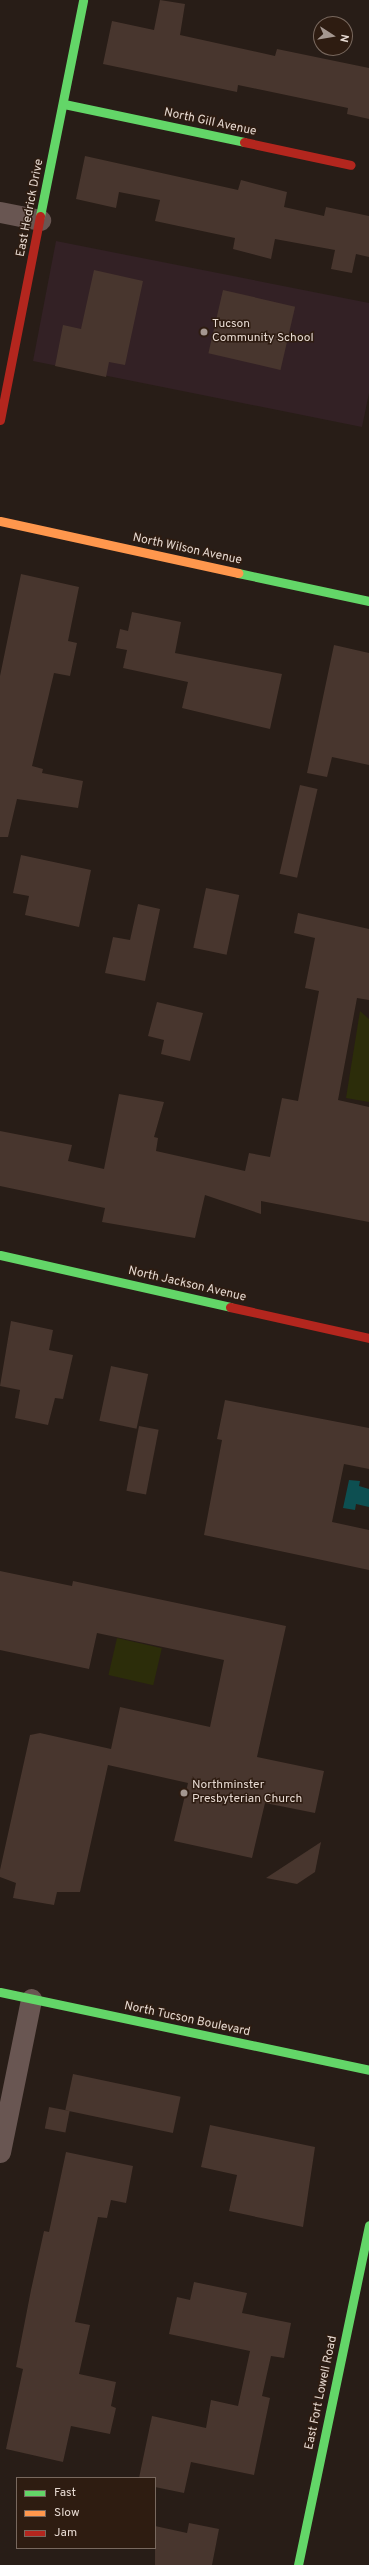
<!DOCTYPE html>
<style>
body{margin:0}
#map{position:relative;width:369px;height:2565px;overflow:hidden;background:#281d17;font-family:Overpass,sans-serif}
div>[style]{position:absolute}
[style*='--x']{left:calc(var(--x)*1px);top:calc(var(--y)*1px);width:calc(var(--w)*1px);rotate:calc(var(--a)*1deg)}
.education>*{inset:0;background:#332125}
.green>*{inset:0;background:#2c2d0a;transform-origin:0 0}
.water>*{inset:0;background:#0d4f51}
.building>*{inset:0;background:#48362e;transform-origin:0 0}
.street>*{height:21px;margin:-10.5px;padding:0 10.5px;transform-origin:10.5px;border-radius:10.5px;background:#695652}
.fast>*{height:9px;margin:-4.5px;padding:0 4.5px;transform-origin:4.5px;border-radius:4.5px;background:#63d668}
.slow>*{height:9px;margin:-4.5px;padding:0 4.5px;transform-origin:4.5px;border-radius:4.5px;background:#ff974d}
.jam>*{height:9px;margin:-4.5px;padding:0 4.5px;transform-origin:4.5px;border-radius:4.5px;background:#b3261e}
.dots>*{width:11px;height:11px;translate:-50% -50%;box-sizing:border-box;border:2px solid #2e1c11;border-radius:50%}
span{translate:-50% -50%;white-space:nowrap;text-align:center;line-height:1.15;-webkit-text-stroke:3px #2e1c11;paint-order:stroke}
.street-label{font-size:12px;color:#e6d9d1}
.poi-label{font-size:12px;color:#e6d9d1}
.left{translate:0 -50%;text-align:left}
.legend{position:absolute;left:16px;top:2477px;width:140px;height:72px;box-sizing:border-box;background:#2e1c11;border:1px solid #78685e;margin:0;padding:5px 7px;list-style:none;font-size:12px;color:#e6d9d1}
.legend li{display:flex;align-items:center;gap:8px;height:20px}
.legend b{width:20px;border:1px solid #78685e}
.north{position:absolute;left:313px;top:16px;width:40px;height:40px;box-sizing:border-box;background:#2e1c11;border:1px solid #78685e;border-radius:50%;rotate:102deg;font-size:11px;font-weight:700;line-height:16px;text-align:center;color:#e6d9d1}
.north::after{content:'';display:block;margin:auto;width:14px;height:18px;background:#a49790;clip-path:polygon(50% 0,100% 100%,50% 72%,0 100%)}
</style>
<div id="map">
<div class="education">
<div style="clip-path:polygon(56px 241px,369px 303px,369px 393px,362px 427px,33px 361px)"></div>
</div>
<div class="green">
<div style="clip-path:polygon(360px 1011px,369px 1019px,369px 1102px,346px 1098px)"></div>
<div style="left:117px;top:1638px;width:46px;height:38px;rotate:13deg"></div>
</div>
<div class="water">
<div style="clip-path:polygon(349px 1480px,360px 1481px,359px 1486px,369px 1489px,369px 1507px,356px 1504px,355px 1510px,343px 1508px)"></div>
</div>
<div class="building">
<div style="clip-path:polygon(160px 0,185px 4px,180px 35px,275px 56px,277px 49px,369px 68px,369px 119px,347px 114px,348px 108px,238px 85px,237px 92px,103px 64px,112px 21px,154px 30px)"></div>
<div style="clip-path:polygon(85px 156px,238px 190px,241px 180px,287px 192px,284px 207px,324px 216px,326px 207px,369px 216px,369px 257px,356px 254px,352px 273px,331px 269px,335px 250px,275px 239px,271px 259px,233px 249px,235px 238px,155px 221px,160px 200px,119px 192px,116px 208px,76px 199px)"></div>
<div style="clip-path:polygon(94px 270px,143px 281px,125px 365px,109px 362px,106px 377px,55px 366px,63px 325px,81px 329px)"></div>
<div style="left:223px;top:290px;width:74px;height:65px;rotate:13deg"></div>
<div style="clip-path:polygon(21px 574px,79px 587px,68px 641px,77px 643px,70px 676px,54px 673px,32px 766px,43px 769px,42px 773px,83px 781px,78px 808px,17px 799px,8px 837px,0 837px,0 676px)"></div>
<div style="clip-path:polygon(132px 612px,181px 622px,175px 653px,282px 674px,270px 729px,182px 708px,188px 682px,123px 668px,127px 650px,116px 648px,120px 629px,128px 631px)"></div>
<div style="clip-path:polygon(334px 645px,369px 653px,369px 765px,332px 757px,327px 777px,307px 773px)"></div>
<div style="left:300px;top:785px;width:18px;height:91px;rotate:13deg"></div>
<div style="clip-path:polygon(21px 855px,91px 870px,79px 927px,25px 915px,29px 896px,13px 893px)"></div>
<div style="left:206px;top:888px;width:34px;height:61px;rotate:12deg"></div>
<div style="clip-path:polygon(138px 904px,160px 909px,145px 981px,105px 973px,113px 937px,130px 940px)"></div>
<div style="clip-path:polygon(298px 913px,369px 929px,369px 1000px,357px 998px,338px 1100px,369px 1107px,369px 1222px,261px 1201px,261px 1214px,205px 1195px,195px 1238px,102px 1222px,105px 1208px,0 1186px,0 1131px,72px 1145px,68px 1161px,104px 1169px,119px 1094px,164px 1102px,154px 1137px,158px 1138px,156px 1151px,245px 1171px,249px 1153px,270px 1157px,282px 1098px,298px 1101px,319px 991px,305px 988px,315px 938px,294px 933px)"></div>
<div style="clip-path:polygon(157px 1002px,203px 1013px,190px 1061px,161px 1054px,164px 1040px,148px 1036px)"></div>
<div style="clip-path:polygon(11px 1321px,53px 1330px,49px 1350px,73px 1355px,63px 1399px,55px 1398px,48px 1425px,15px 1418px,20px 1390px,0 1386px)"></div>
<div style="left:111px;top:1366px;width:38px;height:56px;rotate:12deg"></div>
<div style="clip-path:polygon(225px 1400px,369px 1428px,369px 1469px,344px 1464px,332px 1522px,369px 1530px,369px 1570px,204px 1535px,222px 1440px,217px 1439px)"></div>
<div style="left:139px;top:1426px;width:20px;height:66px;rotate:11deg"></div>
<div style="clip-path:polygon(0 1571px,72px 1586px,73px 1581px,286px 1626px,257px 1757px,324px 1771px,315px 1813px,265px 1803px,252px 1858px,174px 1841px,188px 1783px,108px 1765px,80px 1892px,57px 1892px,54px 1905px,13px 1898px,16px 1883px,0 1877px,0 1870px,30px 1735px,40px 1733px,111px 1749px,120px 1707px,210px 1727px,224px 1660px,97px 1633px,89px 1669px,0 1650px)"></div>
<div style="clip-path:polygon(321px 1842px,315px 1872px,297px 1884px,266px 1878px)"></div>
<div style="left:73px;top:2074px;width:110px;height:37px;rotate:12deg"></div>
<div style="left:49px;top:2107px;width:21px;height:22px;rotate:11deg"></div>
<div style="clip-path:polygon(210px 2125px,315px 2147px,303px 2227px,229px 2211px,237px 2175px,201px 2167px)"></div>
<div style="clip-path:polygon(66px 2152px,133px 2166px,126px 2203px,111px 2200px,107px 2218px,98px 2217px,75px 2322px,90px 2325px,79px 2374px,116px 2382px,111px 2406px,116px 2408px,110px 2434px,71px 2426px,63px 2462px,6px 2449px,23px 2369px,16px 2367px,31px 2290px,44px 2231px,49px 2232px)"></div>
<div style="clip-path:polygon(194px 2282px,247px 2293px,242px 2313px,291px 2323px,284px 2358px,271px 2356px,262px 2396px,270px 2398px,254px 2475px,191px 2462px,184px 2493px,155px 2487px,155px 2478px,139px 2478px,152px 2416px,206px 2428px,211px 2400px,238px 2406px,250px 2351px,169px 2334px,177px 2297px,190px 2300px)"></div>
<div style="clip-path:polygon(189px 2523px,219px 2529px,212px 2565px,155px 2565px,155px 2526px,187px 2533px)"></div>
</div>
<div class="street">
<div style="--x:0;--y:212;--w:41;--a:11.3"></div>
<div style="--x:0;--y:2152;--w:156;--a:-78.5"></div>
</div>
<div class="fast">
<div style="--x:64;--y:104;--w:184;--a:11.9"></div>
<div style="--x:40;--y:216;--w:220;--a:-78.7"></div>
<div style="--x:238;--y:573;--w:134;--a:12.1"></div>
<div style="--x:0;--y:1255;--w:236;--a:12.7"></div>
<div style="--x:0;--y:1992;--w:377;--a:11.9"></div>
<div style="--x:298;--y:2565;--w:347;--a:-78.2"></div>
</div>
<div class="slow">
<div style="--x:0;--y:521;--w:244;--a:12.3"></div>
</div>
<div class="jam">
<div style="--x:244;--y:142;--w:109;--a:12.1"></div>
<div style="--x:0;--y:420;--w:208;--a:-78.9"></div>
<div style="--x:230;--y:1307;--w:142;--a:12.6"></div>
</div>
<div class="dots">
<div style="left:204px;top:332px;background:#a49790"></div>
<div style="left:184px;top:1793px;background:#a49790"></div>
</div>
<div class="street-label">
<span style="left:210px;top:123px;rotate:12deg">North Gill Avenue</span>
<span style="left:31px;top:208px;rotate:-79deg">East Hedrick Drive</span>
<span style="left:187px;top:550px;rotate:12deg">North Wilson Avenue</span>
<span style="left:187px;top:1285px;rotate:13deg">North Jackson Avenue</span>
<span style="left:187px;top:2020px;rotate:12deg">North Tucson Boulevard</span>
<span style="left:322px;top:2393px;rotate:-78deg">East Fort Lowell Road</span>
</div>
<div class="poi-label">
<span class="left" style="left:212px;top:332px">Tucson<br>Community School</span>
<span class="left" style="left:192px;top:1793px">Northminster<br>Presbyterian Church</span>
</div>
<ul class="legend">
<li><b style="height:5px;background:#63d668"></b>Fast</li>
<li><b style="height:5px;background:#ff974d"></b>Slow</li>
<li><b style="height:5px;background:#b3261e"></b>Jam</li>
</ul>
<div class="north">N</div>
</div>
